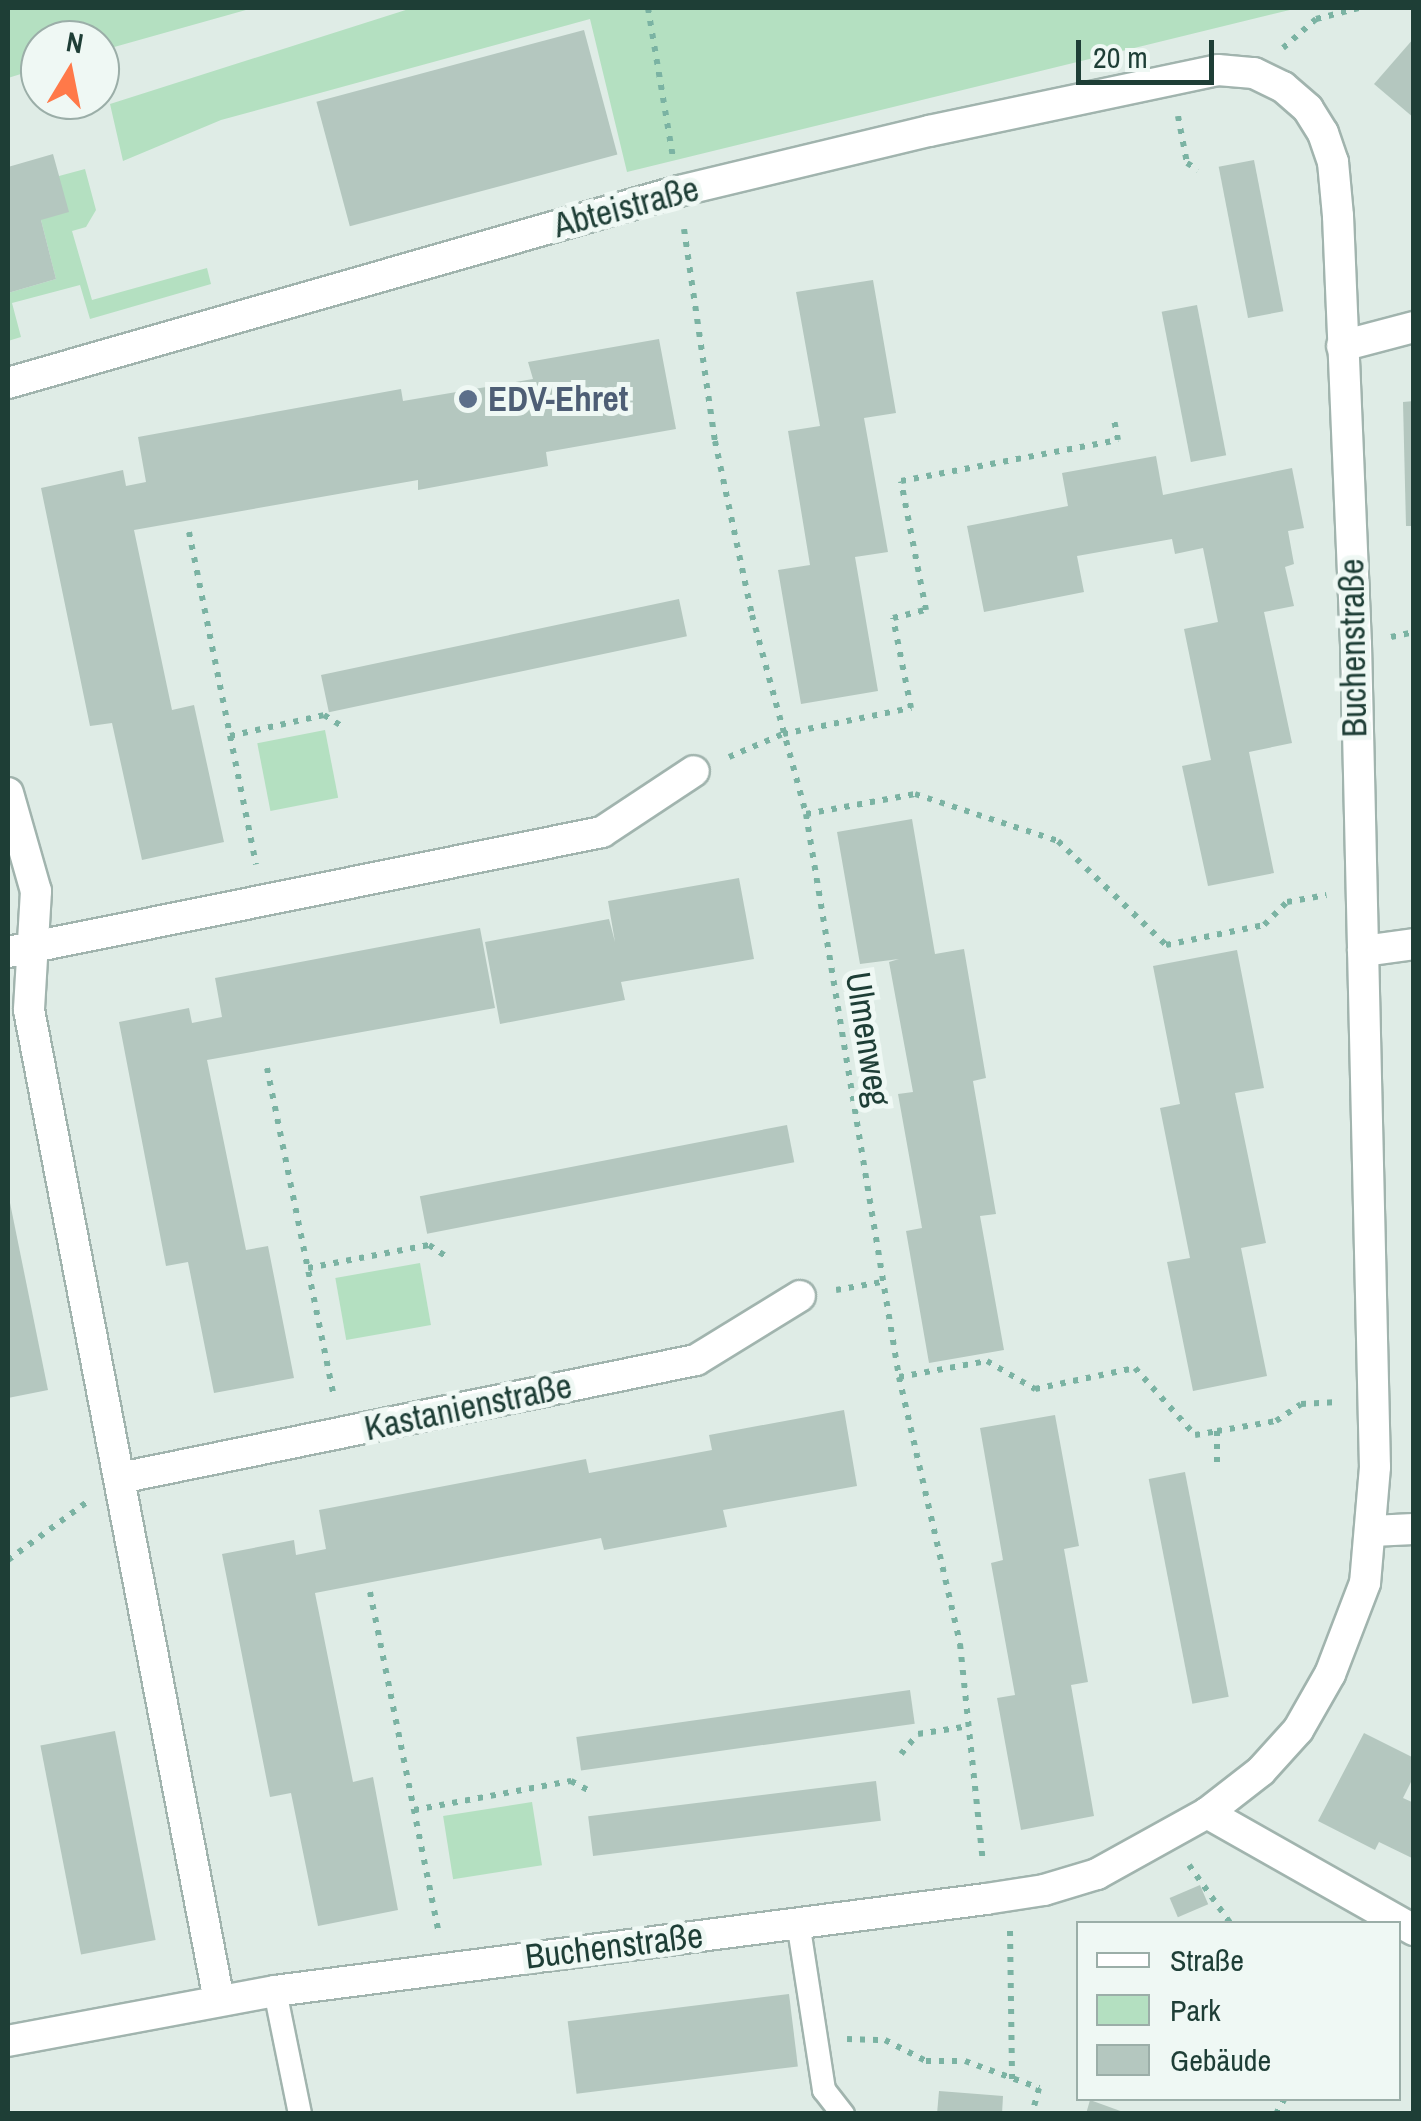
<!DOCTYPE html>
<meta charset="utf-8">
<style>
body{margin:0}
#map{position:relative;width:1421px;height:2121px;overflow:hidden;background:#dfece6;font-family:"Archivo Narrow",sans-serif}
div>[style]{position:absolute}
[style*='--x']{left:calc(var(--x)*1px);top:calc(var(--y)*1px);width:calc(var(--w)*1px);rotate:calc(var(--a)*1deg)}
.green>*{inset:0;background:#b4e0c1;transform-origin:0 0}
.building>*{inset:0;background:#b4c7bf;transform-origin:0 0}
.path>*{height:6px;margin-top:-3px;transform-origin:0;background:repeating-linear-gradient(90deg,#7bb3a3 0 5px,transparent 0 13px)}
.roads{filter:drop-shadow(2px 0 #a1b4ae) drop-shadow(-2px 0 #a1b4ae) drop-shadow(0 2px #a1b4ae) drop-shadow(0 -2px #a1b4ae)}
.service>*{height:22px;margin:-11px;padding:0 11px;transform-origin:11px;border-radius:11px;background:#fff}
.minor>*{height:30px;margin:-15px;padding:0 15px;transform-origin:15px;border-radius:15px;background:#fff}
.dots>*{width:28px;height:28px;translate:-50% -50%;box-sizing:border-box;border:5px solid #eff8f4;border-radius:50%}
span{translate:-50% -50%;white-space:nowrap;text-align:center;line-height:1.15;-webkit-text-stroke:10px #eff8f4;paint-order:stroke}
.street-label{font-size:35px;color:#1e3e36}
.service-label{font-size:35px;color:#4e5e75;font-weight:700}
.left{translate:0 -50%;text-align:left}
.frame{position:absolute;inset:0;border:10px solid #1e3e36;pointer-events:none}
.legend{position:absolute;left:1076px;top:1921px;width:325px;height:180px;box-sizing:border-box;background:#eff8f4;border:2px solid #9baea8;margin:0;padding:12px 18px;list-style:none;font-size:30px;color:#1e3e36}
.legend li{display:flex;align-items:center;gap:20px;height:50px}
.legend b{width:50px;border:2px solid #9baea8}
.north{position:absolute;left:20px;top:20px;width:100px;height:100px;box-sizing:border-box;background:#eff8f4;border:2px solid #9baea8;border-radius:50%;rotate:10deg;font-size:28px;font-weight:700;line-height:40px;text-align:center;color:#1e3e36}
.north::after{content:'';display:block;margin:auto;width:35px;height:45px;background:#ff7949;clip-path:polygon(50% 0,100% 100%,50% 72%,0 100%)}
.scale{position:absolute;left:1076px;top:40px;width:138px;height:45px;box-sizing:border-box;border:5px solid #1e3e36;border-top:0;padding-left:12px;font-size:30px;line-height:35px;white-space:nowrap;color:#1e3e36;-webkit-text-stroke:8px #eff8f4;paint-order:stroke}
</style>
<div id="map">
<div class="green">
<div style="clip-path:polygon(8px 8px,253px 8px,100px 51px,100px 40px,40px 40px,40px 68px,8px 78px)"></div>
<div style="clip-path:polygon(412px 8px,1298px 8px,627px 172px,590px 19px,221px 120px,123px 161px,110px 104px)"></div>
<div style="clip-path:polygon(85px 169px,96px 210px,86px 227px,72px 231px,92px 300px,207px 268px,211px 284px,90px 319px,80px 285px,12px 303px,21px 337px,8px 341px,8px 293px,56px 279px,41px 220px,59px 176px)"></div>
<div style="left:325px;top:730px;width:69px;height:69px;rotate:79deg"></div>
<div style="left:420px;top:1263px;width:63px;height:86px;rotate:80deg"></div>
<div style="left:532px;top:1802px;width:64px;height:90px;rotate:81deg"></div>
</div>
<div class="building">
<div style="left:584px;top:30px;width:129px;height:277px;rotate:75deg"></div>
<div style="clip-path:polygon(1414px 38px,1414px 118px,1374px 84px)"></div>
<div style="clip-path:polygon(53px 154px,69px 212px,41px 220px,56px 279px,8px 293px,8px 167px)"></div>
<div style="left:1254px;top:160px;width:154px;height:36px;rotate:79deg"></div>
<div style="clip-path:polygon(873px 280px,896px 413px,864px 418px,888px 552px,855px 557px,878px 691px,801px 704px,778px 570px,810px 565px,788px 431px,820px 426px,796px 292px)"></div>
<div style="left:1197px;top:305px;width:153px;height:36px;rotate:79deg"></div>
<div style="clip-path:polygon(659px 339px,676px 429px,546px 452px,548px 466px,418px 490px,418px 480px,134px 530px,172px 710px,194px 705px,224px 842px,142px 860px,112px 723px,90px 726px,41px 488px,123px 470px,126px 486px,146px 482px,138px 437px,401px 389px,403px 401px,533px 379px,528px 362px)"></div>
<div style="clip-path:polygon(1414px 401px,1414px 526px,1406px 526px,1403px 402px)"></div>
<div style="clip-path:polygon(1156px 456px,1163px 495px,1292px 468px,1304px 528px,1288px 531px,1294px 564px,1285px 567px,1294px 606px,1264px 612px,1292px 743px,1249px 752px,1274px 873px,1208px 886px,1182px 766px,1211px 760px,1184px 629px,1218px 622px,1203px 548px,1175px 554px,1172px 539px,1077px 556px,1084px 592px,984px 612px,967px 526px,1068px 506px,1062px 473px)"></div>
<div style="left:679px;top:599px;width:38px;height:366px;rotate:78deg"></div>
<div style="clip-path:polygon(912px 819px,935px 954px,964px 949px,986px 1078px,973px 1081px,996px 1214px,980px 1216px,1004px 1350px,929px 1363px,906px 1231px,922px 1228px,898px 1094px,913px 1092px,889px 962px,899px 959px,860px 964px,837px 832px)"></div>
<div style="clip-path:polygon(739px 878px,754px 959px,621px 982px,625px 1000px,500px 1024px,485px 942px,609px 919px,615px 942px,608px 901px)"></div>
<div style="clip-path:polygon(480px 928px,495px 1008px,207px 1060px,246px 1250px,268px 1246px,294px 1378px,214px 1393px,188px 1262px,166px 1266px,119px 1022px,189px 1008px,192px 1023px,222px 1017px,215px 978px)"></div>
<div style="clip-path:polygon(1237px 950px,1264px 1088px,1235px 1093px,1266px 1243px,1241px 1248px,1267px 1376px,1193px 1391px,1167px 1262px,1190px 1258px,1160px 1108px,1180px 1104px,1153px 966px)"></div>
<div style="left:787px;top:1125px;width:38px;height:374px;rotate:79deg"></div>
<div style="clip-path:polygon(8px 1193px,48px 1390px,8px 1398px)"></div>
<div style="clip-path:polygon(844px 1410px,857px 1486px,723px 1510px,727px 1527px,604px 1550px,601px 1538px,315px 1593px,353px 1782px,373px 1777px,398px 1910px,318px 1926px,291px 1793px,270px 1797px,222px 1554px,294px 1540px,296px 1555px,326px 1549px,319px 1510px,586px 1459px,589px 1473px,712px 1450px,709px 1435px)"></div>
<div style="clip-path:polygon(1055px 1415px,1079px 1546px,1064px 1549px,1088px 1682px,1071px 1685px,1094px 1816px,1021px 1830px,997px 1698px,1015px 1695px,991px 1563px,1003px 1560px,980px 1428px)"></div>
<div style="left:1185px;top:1472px;width:229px;height:37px;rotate:79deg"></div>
<div style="left:910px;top:1690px;width:34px;height:337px;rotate:82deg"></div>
<div style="left:115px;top:1731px;width:213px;height:76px;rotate:79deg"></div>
<div style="clip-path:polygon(1364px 1733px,1414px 1758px,1414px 1776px,1403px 1798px,1414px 1803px,1414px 1859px,1379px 1842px,1375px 1850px,1318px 1821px)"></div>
<div style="left:876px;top:1781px;width:40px;height:290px;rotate:83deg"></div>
<div style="left:1200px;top:1885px;width:21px;height:33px;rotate:67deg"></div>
<div style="left:789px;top:1994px;width:73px;height:223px;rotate:83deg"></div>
<div style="clip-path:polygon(939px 2091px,1003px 2096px,1002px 2114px,937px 2114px)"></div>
<div style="clip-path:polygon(1090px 2100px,1126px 2113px,1126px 2114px,1086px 2114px)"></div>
</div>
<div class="path">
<div style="--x:648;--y:8;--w:152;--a:80.5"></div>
<div style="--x:1283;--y:48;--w:44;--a:-41.3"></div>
<div style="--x:1316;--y:19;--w:44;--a:-14.3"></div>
<div style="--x:1178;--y:116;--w:48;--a:79.2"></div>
<div style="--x:1187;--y:163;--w:13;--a:32"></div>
<div style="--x:684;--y:229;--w:214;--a:81.7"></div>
<div style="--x:715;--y:441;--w:178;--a:78"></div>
<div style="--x:752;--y:615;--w:206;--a:74.8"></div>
<div style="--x:806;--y:814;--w:571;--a:80.62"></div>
<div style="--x:899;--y:1377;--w:274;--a:77.1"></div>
<div style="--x:960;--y:1644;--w:220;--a:84"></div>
<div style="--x:189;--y:532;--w:339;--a:78.6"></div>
<div style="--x:1391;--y:637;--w:24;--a:-12"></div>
<div style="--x:230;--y:736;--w:96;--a:-12.6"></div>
<div style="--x:324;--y:715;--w:25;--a:32"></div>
<div style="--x:729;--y:757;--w:59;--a:-23.1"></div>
<div style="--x:783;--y:734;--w:131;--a:-11.5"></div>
<div style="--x:911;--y:708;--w:92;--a:-101.3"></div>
<div style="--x:893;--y:618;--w:34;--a:-14"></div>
<div style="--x:926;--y:610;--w:131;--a:-101"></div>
<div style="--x:901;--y:481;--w:221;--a:-10.7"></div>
<div style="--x:1118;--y:440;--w:21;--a:-101"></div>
<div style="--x:806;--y:814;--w:111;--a:-10.4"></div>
<div style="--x:915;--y:794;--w:151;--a:18.2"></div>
<div style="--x:1058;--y:841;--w:150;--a:43.9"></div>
<div style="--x:1166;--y:945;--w:100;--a:-11.5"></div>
<div style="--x:1264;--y:925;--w:33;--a:-45"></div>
<div style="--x:1287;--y:902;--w:40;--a:-10"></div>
<div style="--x:267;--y:1068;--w:336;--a:78.5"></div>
<div style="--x:308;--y:1268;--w:123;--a:-10.8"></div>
<div style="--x:429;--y:1245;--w:23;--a:34"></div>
<div style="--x:836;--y:1290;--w:47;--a:-9.9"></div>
<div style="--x:899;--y:1377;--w:89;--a:-10.3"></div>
<div style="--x:987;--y:1361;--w:56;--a:30.3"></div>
<div style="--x:1035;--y:1389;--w:102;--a:-11.9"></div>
<div style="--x:1135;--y:1368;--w:90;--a:48.2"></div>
<div style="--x:1195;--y:1435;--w:22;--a:-10"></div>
<div style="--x:1217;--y:1431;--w:37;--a:90"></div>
<div style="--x:1217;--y:1431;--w:60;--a:-9.6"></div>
<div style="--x:1276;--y:1421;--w:30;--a:-34"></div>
<div style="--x:1301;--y:1404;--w:37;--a:-3"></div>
<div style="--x:8;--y:1560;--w:98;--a:-36.3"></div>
<div style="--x:370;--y:1592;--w:348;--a:78.6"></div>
<div style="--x:901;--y:1754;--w:26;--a:-50"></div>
<div style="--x:918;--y:1734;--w:52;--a:-8.9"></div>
<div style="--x:414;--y:1810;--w:160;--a:-10.5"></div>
<div style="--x:571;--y:1781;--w:21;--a:28"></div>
<div style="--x:1189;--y:1865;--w:72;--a:54.6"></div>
<div style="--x:1010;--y:1931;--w:148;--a:89.2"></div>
<div style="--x:847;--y:2039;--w:38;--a:2"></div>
<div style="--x:885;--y:2040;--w:46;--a:27.1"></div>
<div style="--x:926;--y:2061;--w:39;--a:0"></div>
<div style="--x:965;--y:2061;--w:79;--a:20"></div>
<div style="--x:1039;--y:2088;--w:27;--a:105"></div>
<div style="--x:1276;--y:2114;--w:18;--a:-61"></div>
</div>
<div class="roads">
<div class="service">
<div style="--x:798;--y:1922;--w:170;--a:81.2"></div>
<div style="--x:824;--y:2090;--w:31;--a:52"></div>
<div style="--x:275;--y:1991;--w:126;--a:78.5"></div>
</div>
<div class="minor">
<div style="--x:1342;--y:346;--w:74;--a:-14.8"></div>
<div style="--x:8;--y:383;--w:698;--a:-15.97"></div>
<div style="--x:679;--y:191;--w:257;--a:-13.5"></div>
<div style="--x:929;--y:131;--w:295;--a:-11.9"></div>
<div style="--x:1218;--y:70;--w:36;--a:5"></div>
<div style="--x:1254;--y:73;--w:32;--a:26"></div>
<div style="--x:1283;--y:87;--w:33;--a:41"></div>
<div style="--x:1308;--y:109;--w:28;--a:58"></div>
<div style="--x:1323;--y:133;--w:31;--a:71"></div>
<div style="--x:1333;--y:162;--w:54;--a:84.7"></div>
<div style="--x:1338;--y:216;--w:428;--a:87.6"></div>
<div style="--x:1356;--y:644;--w:823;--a:88.68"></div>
<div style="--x:1375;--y:1467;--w:116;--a:94.9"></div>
<div style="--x:1365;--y:1583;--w:97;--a:111"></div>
<div style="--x:1330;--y:1674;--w:64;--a:119.7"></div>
<div style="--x:1298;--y:1730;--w:55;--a:132.1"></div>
<div style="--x:1261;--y:1771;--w:68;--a:142.1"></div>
<div style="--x:1207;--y:1813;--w:126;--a:151"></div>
<div style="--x:1097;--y:1874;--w:55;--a:163.2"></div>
<div style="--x:1044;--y:1890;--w:59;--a:171.2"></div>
<div style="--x:986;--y:1899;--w:717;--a:172.63"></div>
<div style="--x:275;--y:1991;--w:272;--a:169.4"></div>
<div style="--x:8;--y:793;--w:102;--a:74.1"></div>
<div style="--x:36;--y:891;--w:119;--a:93.4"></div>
<div style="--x:29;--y:1010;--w:1008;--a:79.14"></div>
<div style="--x:1363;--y:951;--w:51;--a:-7.8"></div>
<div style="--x:8;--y:952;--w:606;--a:-11.42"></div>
<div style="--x:602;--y:832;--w:110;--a:-33.5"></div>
<div style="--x:120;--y:1478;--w:588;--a:-11.58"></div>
<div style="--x:696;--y:1360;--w:122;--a:-31.6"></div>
<div style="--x:1372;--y:1531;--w:42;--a:-2.7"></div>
<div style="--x:1207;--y:1813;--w:238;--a:29.5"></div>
</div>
</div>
<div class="dots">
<div style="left:468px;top:399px;background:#5c6f8a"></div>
</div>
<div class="street-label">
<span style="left:626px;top:207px;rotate:-15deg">Abteistraße</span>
<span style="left:1353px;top:648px;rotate:-91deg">Buchenstraße</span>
<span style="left:868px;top:1039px;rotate:81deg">Ulmenweg</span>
<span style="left:468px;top:1407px;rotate:-12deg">Kastanienstraße</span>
<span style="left:614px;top:1946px;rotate:-7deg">Buchenstraße</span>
</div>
<div class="service-label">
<span class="left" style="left:488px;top:399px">EDV-Ehret</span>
</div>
<div class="frame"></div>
<ul class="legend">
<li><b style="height:12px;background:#fff"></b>Straße</li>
<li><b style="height:28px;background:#b4e0c1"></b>Park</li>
<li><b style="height:28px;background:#b4c7bf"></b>Gebäude</li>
</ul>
<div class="north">N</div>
<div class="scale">20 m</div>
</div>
